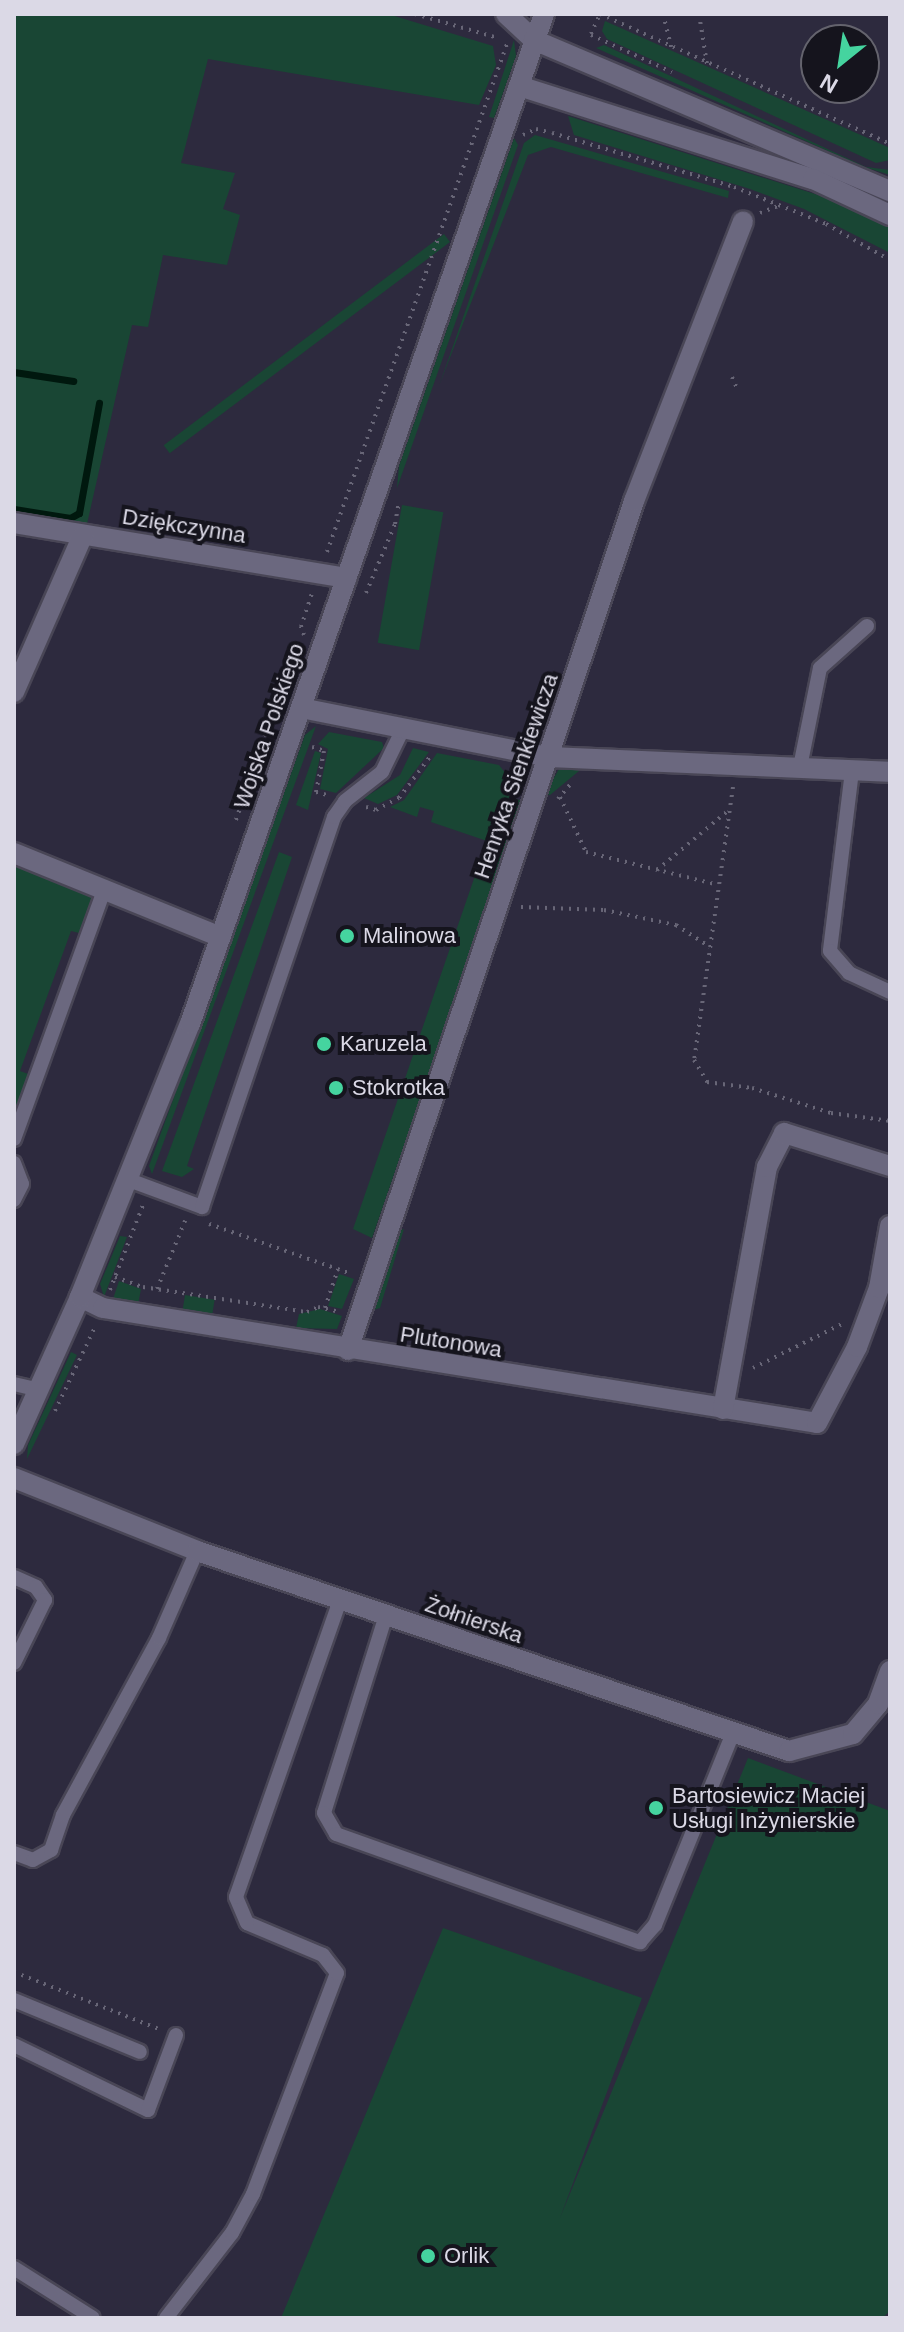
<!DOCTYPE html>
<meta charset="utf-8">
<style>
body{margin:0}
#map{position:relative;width:904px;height:2332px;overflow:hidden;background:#2d2a3e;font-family:Arial,sans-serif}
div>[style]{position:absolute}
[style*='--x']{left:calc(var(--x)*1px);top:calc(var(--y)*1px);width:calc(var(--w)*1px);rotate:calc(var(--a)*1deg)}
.green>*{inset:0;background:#194634;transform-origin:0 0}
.stream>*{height:7px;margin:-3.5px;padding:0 3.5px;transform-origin:3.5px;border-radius:3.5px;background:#00180e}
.path>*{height:4px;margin-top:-2px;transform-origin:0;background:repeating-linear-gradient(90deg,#686677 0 2px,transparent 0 8px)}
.roads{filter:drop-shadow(2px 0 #494656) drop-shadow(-2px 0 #494656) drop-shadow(0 2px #494656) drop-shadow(0 -2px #494656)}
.service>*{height:14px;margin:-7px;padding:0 7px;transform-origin:7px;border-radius:7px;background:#6b687f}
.minor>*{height:20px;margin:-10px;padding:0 10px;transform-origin:10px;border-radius:10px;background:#6b687f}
.tertiary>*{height:20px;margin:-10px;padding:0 10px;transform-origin:10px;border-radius:10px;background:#6b687f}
.dots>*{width:22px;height:22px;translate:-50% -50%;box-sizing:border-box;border:4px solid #15141d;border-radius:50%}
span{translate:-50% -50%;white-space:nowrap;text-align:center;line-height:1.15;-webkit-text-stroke:8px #15141d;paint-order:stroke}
.street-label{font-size:22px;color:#dbd9e6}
.poi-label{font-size:22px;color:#dbd9e6}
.left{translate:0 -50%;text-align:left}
.frame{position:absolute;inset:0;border:16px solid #dbd9e6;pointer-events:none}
.north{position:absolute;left:800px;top:24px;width:80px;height:80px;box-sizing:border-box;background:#15141d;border:2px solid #64636d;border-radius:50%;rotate:210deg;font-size:22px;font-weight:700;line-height:32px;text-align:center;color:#dbd9e6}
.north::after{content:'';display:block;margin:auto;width:28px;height:36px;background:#45d49f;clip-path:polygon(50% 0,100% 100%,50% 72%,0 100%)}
</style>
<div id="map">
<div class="green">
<div style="clip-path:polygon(14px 14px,388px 14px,493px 46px,496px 65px,479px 105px,208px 59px,181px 163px,235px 173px,223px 209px,240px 215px,227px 265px,163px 255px,148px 327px,132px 325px,87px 524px,14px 513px)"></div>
<div style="clip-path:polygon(605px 21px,890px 148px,890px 160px,876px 163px,607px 39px,602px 31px)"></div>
<div style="clip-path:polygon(514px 40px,516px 56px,494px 118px,489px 117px)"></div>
<div style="clip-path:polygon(604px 45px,866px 167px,890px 170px,890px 175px,864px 167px,596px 48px)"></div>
<div style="clip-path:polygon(568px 116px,853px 206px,890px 226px,890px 253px,804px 209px,750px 189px,574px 135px)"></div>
<div style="clip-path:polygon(535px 135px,729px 191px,728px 198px,551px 147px,528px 155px,439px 386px,524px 143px)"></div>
<div style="clip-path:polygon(514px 138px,518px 145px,397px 488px,399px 466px)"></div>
<div style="left:444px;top:234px;width:10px;height:351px;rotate:53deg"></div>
<div style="left:402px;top:505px;width:42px;height:140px;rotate:10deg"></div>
<div style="clip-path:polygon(316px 726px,152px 1174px,149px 1166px,305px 735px)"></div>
<div style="clip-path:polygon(329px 732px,382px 742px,384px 748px,336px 793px,320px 789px,328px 749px,318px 744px)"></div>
<div style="clip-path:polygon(413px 748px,429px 752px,397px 795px,378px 804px,364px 798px,400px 775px)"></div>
<div style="clip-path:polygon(315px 751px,321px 753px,308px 810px,296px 805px)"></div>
<div style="clip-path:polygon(437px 753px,499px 765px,517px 788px,516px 799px,523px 801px,372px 1238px,353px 1229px,487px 841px,431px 822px,434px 811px,420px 807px,417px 817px,390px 807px,404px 800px)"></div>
<div style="clip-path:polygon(585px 766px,550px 795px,545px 794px,560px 767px)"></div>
<div style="clip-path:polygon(279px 852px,292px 857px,187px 1166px,194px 1169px,182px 1177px,162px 1171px)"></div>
<div style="clip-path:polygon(14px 861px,94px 895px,79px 933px,71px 931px,20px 1071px,31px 1075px,14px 1118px)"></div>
<div style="clip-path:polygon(404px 1229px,380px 1308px,366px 1312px,393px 1233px)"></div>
<div style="clip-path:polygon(120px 1236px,127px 1237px,104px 1297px,100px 1284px)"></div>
<div style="clip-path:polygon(339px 1274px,354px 1279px,342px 1309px,328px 1306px)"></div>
<div style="clip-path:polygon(119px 1281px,141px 1289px,138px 1305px,112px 1302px)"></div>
<div style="left:185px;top:1295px;width:30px;height:16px;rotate:9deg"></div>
<div style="clip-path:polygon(320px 1309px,342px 1316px,337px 1329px,296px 1328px,299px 1314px)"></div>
<div style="clip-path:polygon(71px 1352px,77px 1355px,27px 1459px,28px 1445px)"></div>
<div style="clip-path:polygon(748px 1758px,890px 1811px,890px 2311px,882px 2318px,281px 2318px,443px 1928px,642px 1998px,560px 2218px)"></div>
</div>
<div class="stream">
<div style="--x:14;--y:372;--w:60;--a:8.7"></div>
<div style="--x:14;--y:509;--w:57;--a:9.1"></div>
<div style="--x:70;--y:518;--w:10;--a:-29"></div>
<div style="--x:79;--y:513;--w:112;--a:-79.7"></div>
</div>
<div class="path">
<div style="--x:415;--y:14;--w:86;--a:16.1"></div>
<div style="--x:600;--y:14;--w:318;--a:24.1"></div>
<div style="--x:663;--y:14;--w:34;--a:76"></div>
<div style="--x:699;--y:14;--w:51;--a:80.9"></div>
<div style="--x:591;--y:34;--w:22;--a:-66"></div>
<div style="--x:591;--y:35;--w:89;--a:24.6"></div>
<div style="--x:523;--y:135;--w:14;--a:-25"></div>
<div style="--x:536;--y:129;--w:16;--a:14"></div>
<div style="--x:552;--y:133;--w:190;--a:16.5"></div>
<div style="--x:734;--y:187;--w:99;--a:21.9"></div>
<div style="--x:826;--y:224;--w:73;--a:29.4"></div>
<div style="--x:760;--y:213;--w:22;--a:-21"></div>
<div style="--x:732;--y:377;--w:12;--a:66"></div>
<div style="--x:327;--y:552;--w:539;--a:-70.49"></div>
<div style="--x:366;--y:593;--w:75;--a:-67.2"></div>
<div style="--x:395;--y:524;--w:23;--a:-80"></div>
<div style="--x:304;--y:635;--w:9;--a:-111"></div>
<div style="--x:301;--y:627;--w:35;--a:-72"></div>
<div style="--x:312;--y:747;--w:13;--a:18"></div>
<div style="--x:324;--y:751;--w:42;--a:101"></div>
<div style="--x:316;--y:792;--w:11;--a:15"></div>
<div style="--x:733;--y:787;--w:276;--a:98.1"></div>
<div style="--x:694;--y:1060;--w:26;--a:59"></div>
<div style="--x:707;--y:1082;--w:45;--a:7.6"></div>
<div style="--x:752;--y:1088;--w:83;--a:17.6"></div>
<div style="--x:831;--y:1113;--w:60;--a:7.7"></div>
<div style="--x:560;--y:797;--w:61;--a:64.7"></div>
<div style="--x:586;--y:852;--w:136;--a:14"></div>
<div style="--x:558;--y:799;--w:23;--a:-50"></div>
<div style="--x:366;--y:807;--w:10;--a:17"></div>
<div style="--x:376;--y:810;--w:26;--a:-28"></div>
<div style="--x:399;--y:798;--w:55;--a:-53.1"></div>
<div style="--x:236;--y:820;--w:120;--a:-71.1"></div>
<div style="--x:275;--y:706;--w:6;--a:-18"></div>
<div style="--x:657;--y:870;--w:94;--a:-39.8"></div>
<div style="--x:521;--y:907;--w:83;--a:2.1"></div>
<div style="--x:604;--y:910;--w:74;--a:11.8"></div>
<div style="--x:676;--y:925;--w:40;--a:32.9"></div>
<div style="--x:209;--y:1224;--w:151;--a:19.3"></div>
<div style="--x:115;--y:1277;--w:30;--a:20"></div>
<div style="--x:143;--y:1287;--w:166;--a:8.7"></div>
<div style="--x:307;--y:1312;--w:12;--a:-24"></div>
<div style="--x:318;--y:1307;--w:23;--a:13"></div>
<div style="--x:157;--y:1289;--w:74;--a:-67.6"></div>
<div style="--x:110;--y:1290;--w:91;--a:-68.8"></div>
<div style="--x:325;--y:1308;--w:41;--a:-71.6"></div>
<div style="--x:753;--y:1368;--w:99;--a:-26.3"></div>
<div style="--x:55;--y:1411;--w:95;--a:-64.5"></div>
<div style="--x:14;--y:1972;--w:158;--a:21.5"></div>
</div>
<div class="roads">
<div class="service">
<div style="--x:800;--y:767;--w:101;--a:-78.6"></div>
<div style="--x:820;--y:668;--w:63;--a:-41.8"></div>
<div style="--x:852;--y:771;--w:181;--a:97"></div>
<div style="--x:830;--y:951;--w:29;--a:49"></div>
<div style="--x:849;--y:973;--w:45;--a:24.9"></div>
<div style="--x:14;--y:1139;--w:265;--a:-70.1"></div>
<div style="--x:14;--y:1163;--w:22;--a:69"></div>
<div style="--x:22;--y:1184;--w:18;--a:117"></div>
<div style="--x:129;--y:1180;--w:78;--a:20.3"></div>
<div style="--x:202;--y:1207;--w:412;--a:-71.3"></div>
<div style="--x:334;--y:817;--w:19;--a:-55"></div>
<div style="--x:345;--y:801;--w:47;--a:-38.1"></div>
<div style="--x:382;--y:772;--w:46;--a:-64"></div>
<div style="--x:14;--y:1384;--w:27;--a:13"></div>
<div style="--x:14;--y:1577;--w:24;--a:24"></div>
<div style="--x:36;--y:1587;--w:16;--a:55"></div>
<div style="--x:45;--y:1600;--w:70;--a:116.2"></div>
<div style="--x:386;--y:1615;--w:207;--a:107.4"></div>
<div style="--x:324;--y:1813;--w:24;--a:60"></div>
<div style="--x:336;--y:1834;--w:323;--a:19.6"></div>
<div style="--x:640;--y:1942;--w:23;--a:-49"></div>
<div style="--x:655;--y:1925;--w:205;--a:-67.9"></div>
<div style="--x:14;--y:1853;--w:20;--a:20"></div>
<div style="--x:33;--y:1860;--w:21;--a:-29"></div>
<div style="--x:51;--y:1850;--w:37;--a:-71"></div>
<div style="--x:63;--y:1815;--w:201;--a:-61.5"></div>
<div style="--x:159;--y:1638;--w:95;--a:-66.4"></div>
<div style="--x:14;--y:2000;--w:136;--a:22.4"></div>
<div style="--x:14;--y:2045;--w:149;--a:25.9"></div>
<div style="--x:148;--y:2110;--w:80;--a:-69.5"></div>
<div style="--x:14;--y:2268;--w:93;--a:32.3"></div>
<div style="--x:166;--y:2318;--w:108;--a:-52.2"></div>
<div style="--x:232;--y:2233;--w:44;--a:-61.7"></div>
<div style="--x:253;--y:2194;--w:236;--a:-69.2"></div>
<div style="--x:337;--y:1973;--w:23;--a:-128"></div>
<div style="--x:323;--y:1955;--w:82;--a:-157.2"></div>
<div style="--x:247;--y:1923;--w:28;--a:-113"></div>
<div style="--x:236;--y:1897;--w:315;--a:-70.7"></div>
</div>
<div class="minor">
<div style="--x:506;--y:14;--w:38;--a:43"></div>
<div style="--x:14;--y:523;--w:337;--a:9.4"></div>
<div style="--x:14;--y:692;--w:171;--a:-66.3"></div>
<div style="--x:301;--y:708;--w:252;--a:11.2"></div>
<div style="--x:548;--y:757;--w:342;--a:2.5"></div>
<div style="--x:14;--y:853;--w:223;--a:22.1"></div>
<div style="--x:80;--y:1297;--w:25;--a:26"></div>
<div style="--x:103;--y:1308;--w:723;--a:9.15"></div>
<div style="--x:817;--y:1423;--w:86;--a:-62.2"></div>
<div style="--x:857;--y:1347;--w:63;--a:-69.6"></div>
<div style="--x:879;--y:1288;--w:63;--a:-79.9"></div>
<div style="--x:348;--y:1350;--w:896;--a:-71.38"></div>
<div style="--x:634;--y:501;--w:300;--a:-68.7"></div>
<div style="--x:723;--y:1409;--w:246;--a:-79.7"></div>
<div style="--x:767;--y:1167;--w:38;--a:-63"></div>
<div style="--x:784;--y:1133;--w:111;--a:17.3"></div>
<div style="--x:14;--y:1478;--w:197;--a:21.7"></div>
<div style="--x:197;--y:1551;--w:625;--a:18.67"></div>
<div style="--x:789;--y:1751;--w:66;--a:-14.9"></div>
<div style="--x:853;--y:1734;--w:39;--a:-50"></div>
<div style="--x:878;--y:1704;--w:35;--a:-70"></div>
</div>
<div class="tertiary">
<div style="--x:534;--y:40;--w:387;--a:23"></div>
<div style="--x:519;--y:86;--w:308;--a:17.6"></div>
<div style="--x:813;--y:179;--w:85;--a:25.1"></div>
<div style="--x:14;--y:1444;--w:161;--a:-65.8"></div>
<div style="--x:80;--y:1297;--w:294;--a:-68.1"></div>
<div style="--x:190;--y:1024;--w:1070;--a:-70.68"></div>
</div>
</div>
<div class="dots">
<div style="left:347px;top:936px;background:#45d49f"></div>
<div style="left:324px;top:1044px;background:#45d49f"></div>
<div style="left:336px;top:1088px;background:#45d49f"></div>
<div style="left:656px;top:1808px;background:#45d49f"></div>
<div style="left:428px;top:2256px;background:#45d49f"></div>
</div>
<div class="street-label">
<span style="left:184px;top:526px;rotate:9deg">Dziękczynna</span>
<span style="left:269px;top:726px;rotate:-71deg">Wojska Polskiego</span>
<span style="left:516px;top:776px;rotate:-71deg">Henryka Sienkiewicza</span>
<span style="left:451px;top:1342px;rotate:9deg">Plutonowa</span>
<span style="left:474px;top:1620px;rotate:19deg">Żołnierska</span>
</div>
<div class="poi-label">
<span class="left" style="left:363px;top:936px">Malinowa</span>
<span class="left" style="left:340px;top:1044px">Karuzela</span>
<span class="left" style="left:352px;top:1088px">Stokrotka</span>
<span class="left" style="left:672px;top:1808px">Bartosiewicz Maciej<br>Usługi Inżynierskie</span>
<span class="left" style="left:444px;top:2256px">Orlik</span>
</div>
<div class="frame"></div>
<div class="north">N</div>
</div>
